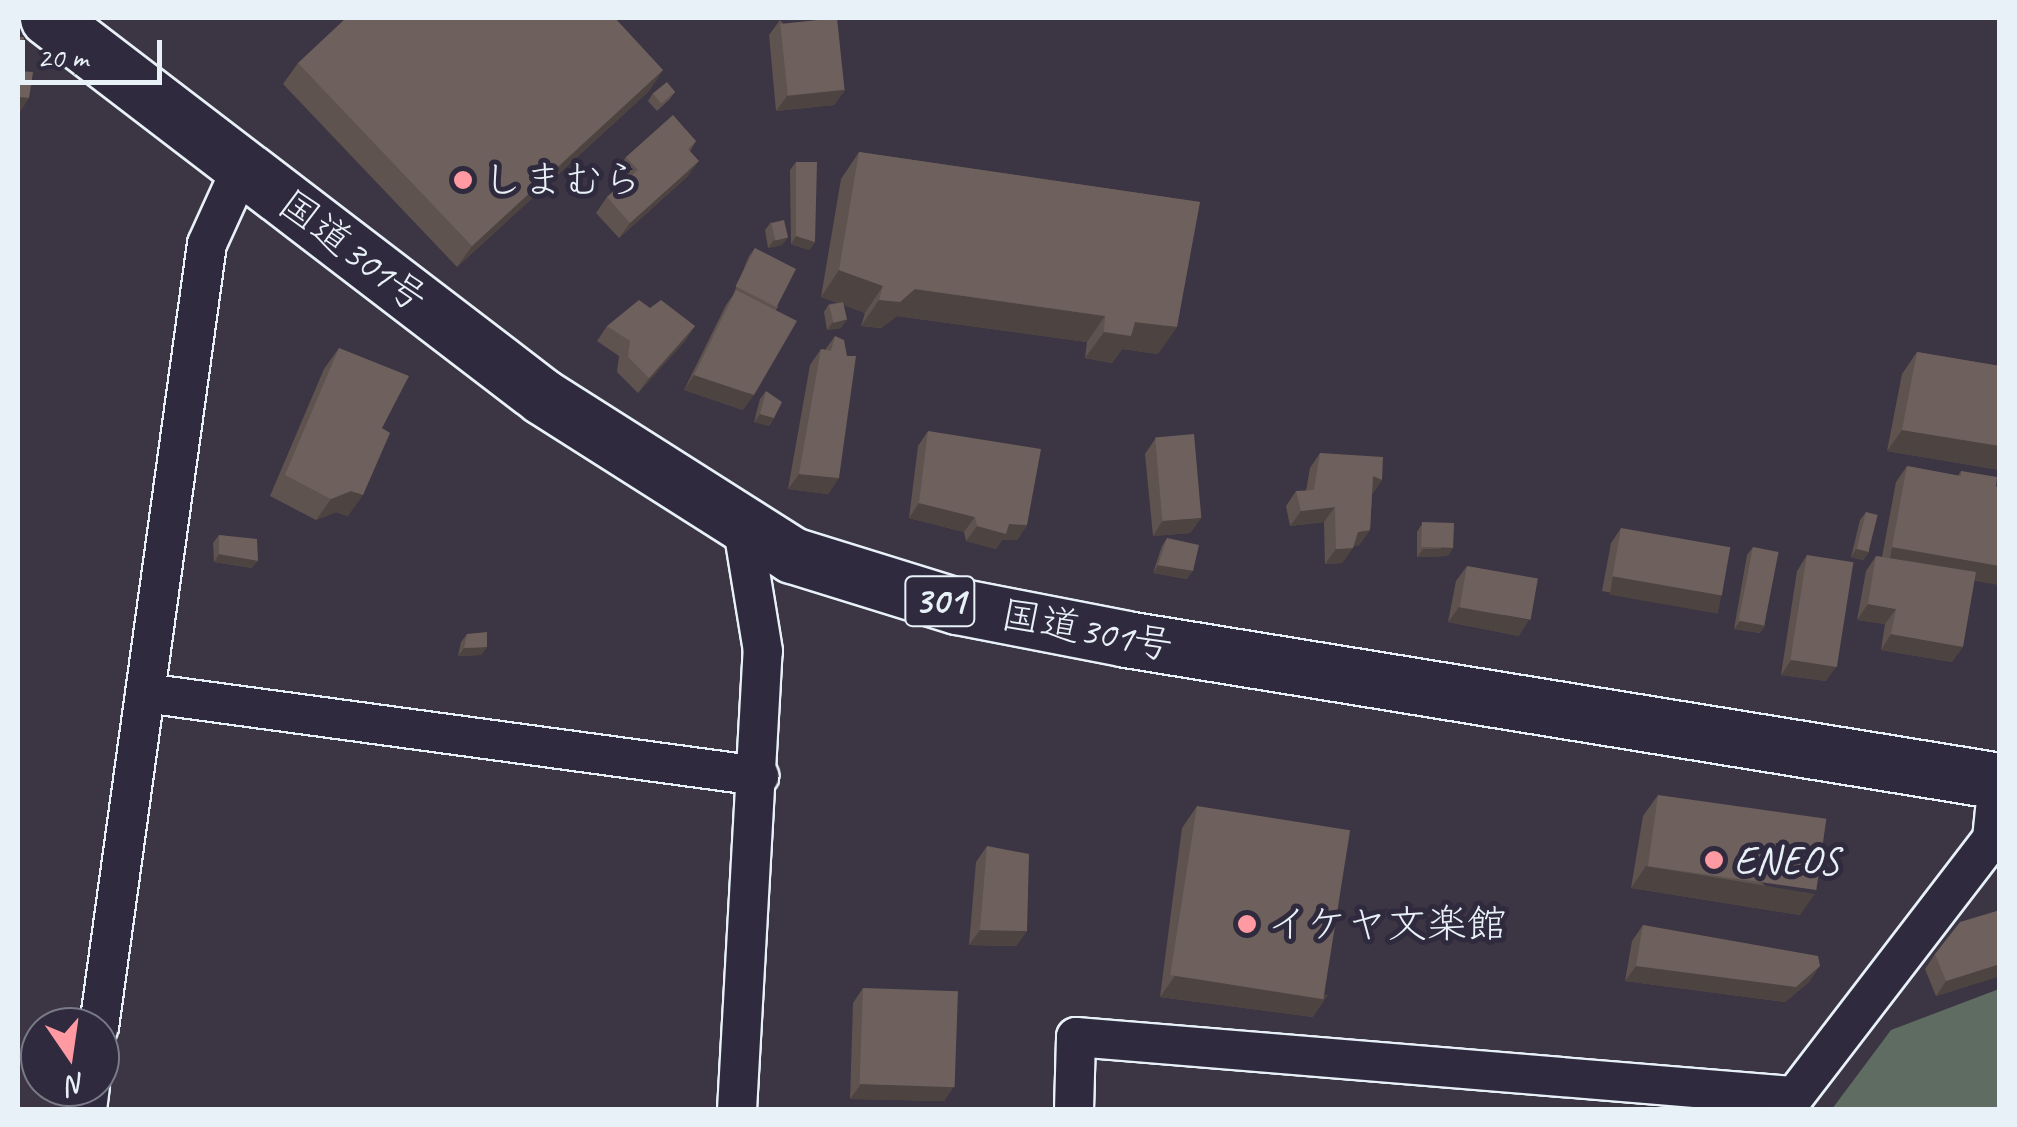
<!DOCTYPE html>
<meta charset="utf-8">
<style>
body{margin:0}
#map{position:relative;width:2017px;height:1127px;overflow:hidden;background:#3c3543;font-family:Caveat,"Klee One",sans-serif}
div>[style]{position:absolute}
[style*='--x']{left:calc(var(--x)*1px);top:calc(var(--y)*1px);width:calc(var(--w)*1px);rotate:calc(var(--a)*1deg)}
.green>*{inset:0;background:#5e6c62}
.roads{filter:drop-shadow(2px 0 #e8f1f8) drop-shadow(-2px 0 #e8f1f8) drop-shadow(0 2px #e8f1f8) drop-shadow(0 -2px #e8f1f8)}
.minor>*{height:38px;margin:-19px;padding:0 19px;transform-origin:19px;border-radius:19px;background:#2f2a3d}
.trunk>*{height:55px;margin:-27.5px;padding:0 27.5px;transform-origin:27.5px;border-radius:27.5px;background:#2f2a3d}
.wall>*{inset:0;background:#5f5350}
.shaded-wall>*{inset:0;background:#4d4441;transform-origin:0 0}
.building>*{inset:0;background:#6e615d;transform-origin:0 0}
.dots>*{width:28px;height:28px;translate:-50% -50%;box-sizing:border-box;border:5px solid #2f2a3d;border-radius:50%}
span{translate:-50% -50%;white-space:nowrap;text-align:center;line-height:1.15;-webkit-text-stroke:10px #2f2a3d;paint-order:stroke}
.shield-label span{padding:2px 8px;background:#2f2a3d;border:2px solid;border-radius:8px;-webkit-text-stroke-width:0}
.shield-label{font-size:38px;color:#e8f1f8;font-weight:700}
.poi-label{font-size:40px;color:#e8f1f8}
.left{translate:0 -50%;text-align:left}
.street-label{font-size:40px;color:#e8f1f8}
.frame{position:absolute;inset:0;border:20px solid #e8f1f8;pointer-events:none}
.north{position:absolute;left:20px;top:1007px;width:100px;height:100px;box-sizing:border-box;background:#2f2a3d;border:2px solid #797a88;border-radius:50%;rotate:167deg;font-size:28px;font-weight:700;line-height:40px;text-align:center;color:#e8f1f8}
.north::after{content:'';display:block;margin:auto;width:35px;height:45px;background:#ff9aa2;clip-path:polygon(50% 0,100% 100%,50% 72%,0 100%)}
.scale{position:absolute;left:20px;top:40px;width:142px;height:45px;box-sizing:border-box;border:5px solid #e8f1f8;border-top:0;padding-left:12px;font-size:30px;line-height:35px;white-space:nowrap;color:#e8f1f8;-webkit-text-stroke:8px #2f2a3d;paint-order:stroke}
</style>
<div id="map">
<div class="green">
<div style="clip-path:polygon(1999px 989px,1999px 1109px,1832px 1109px,1891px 1030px)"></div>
</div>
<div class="roads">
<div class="minor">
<div style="--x:145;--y:693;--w:620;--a:7.7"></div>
<div style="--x:99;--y:1027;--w:790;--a:-82.15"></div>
<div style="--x:207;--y:244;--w:85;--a:-65.6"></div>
<div style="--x:87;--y:1110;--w:23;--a:-83"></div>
<div style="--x:737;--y:1110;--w:460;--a:-86.8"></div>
<div style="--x:763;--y:651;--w:124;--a:-99.3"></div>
<div style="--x:1074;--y:1110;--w:73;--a:-88.4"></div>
<div style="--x:1076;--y:1037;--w:718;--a:4.71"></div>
<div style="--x:1784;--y:1110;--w:342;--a:-52.5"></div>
<div style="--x:1992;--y:839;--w:58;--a:-84.1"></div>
</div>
<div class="trunk">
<div style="--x:48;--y:18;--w:623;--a:37.44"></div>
<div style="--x:543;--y:397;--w:295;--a:32.4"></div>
<div style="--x:792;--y:555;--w:173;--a:17.2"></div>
<div style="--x:957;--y:606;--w:172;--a:11"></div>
<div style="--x:1126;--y:639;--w:885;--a:9.23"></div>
</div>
</div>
<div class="wall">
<div style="clip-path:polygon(780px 20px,845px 90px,834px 105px,776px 111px,769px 35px)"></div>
<div style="clip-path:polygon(298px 63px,663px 70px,648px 92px,457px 267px,283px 84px)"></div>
<div style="clip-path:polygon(675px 92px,669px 100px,657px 111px,648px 101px,653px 93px)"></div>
<div style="clip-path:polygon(696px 141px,690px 151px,688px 176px,619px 238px,596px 213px,607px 197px,624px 182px,615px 172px,626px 157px)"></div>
<div style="clip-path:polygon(859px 152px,1200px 202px,1158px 354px,1122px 349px,1112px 363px,1085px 358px,1087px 342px,897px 316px,881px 328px,861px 326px,865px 313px,844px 305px,841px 328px,827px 330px,824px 312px,829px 304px,838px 303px,821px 297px,841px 179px)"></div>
<div style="clip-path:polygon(796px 162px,815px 242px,809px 250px,791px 244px,790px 170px)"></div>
<div style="clip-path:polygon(771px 222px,782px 245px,768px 248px,765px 230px)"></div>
<div style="clip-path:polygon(755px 248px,778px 307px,776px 310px,743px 410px,684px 390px,726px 305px,733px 295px,749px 256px)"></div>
<div style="clip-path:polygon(650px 308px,695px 326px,685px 341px,638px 393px,617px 372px,619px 356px,597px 341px,607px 326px)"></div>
<div style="clip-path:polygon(835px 336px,839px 478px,828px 494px,788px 489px,810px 365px,821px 349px,825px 350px)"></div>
<div style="clip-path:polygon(339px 348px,382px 428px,348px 516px,336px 512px,316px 520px,270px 496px,324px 369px)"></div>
<div style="clip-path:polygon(1917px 352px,2000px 366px,2000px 470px,1887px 451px,1902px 374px)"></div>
<div style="clip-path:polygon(766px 391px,774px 418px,769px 426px,754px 422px,760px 399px)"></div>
<div style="clip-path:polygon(928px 431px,1027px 525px,1017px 540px,1002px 540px,996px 549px,966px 541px,964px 532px,909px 518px,918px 446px)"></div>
<div style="clip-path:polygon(1155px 439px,1201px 518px,1190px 533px,1153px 536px,1145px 454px)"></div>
<div style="clip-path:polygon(1320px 453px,1382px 480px,1372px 494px,1370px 530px,1359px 545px,1354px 546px,1342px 563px,1325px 564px,1324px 522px,1290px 526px,1286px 506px,1296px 491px,1306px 491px,1310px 468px)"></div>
<div style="clip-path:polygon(1907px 466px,1958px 476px,1961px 471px,2000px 488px,2000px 583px,1974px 579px,1952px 662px,1881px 650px,1885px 624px,1857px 620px,1866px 571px,1876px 556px,1882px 557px,1896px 482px)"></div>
<div style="clip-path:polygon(1866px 512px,1869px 552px,1863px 560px,1851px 557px,1860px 520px)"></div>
<div style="clip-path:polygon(1422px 524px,1448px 556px,1417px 557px,1417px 532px)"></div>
<div style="clip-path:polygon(1621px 528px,1721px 596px,1710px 611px,1602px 591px,1611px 543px)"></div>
<div style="clip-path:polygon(219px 535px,252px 568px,214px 562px,213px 543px)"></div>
<div style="clip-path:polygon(1167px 538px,1187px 579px,1153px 573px,1162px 546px)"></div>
<div style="clip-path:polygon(1753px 547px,1760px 633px,1734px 629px,1747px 555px)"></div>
<div style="clip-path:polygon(1807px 555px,1826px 681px,1781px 675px,1797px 571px)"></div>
<div style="clip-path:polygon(1467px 566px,1519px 636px,1448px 622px,1456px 581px)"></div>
<div style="clip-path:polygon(467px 634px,487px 647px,481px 655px,458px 656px,461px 642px)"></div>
<div style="clip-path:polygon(1658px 795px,1800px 915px,1631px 888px,1643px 816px)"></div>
<div style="clip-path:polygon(1197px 806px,1313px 1017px,1160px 997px,1182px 828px)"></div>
<div style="clip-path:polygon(987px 846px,1027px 931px,1016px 946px,969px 945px,976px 862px)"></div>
<div style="clip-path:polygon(2000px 910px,2000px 976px,1936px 996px,1925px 969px,1935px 954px)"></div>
<div style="clip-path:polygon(1643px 925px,1810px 981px,1785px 1002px,1625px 981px,1632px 941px)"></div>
<div style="clip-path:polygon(863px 988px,954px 1086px,944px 1101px,850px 1099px,853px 1003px)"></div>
</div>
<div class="shaded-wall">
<div style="clip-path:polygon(663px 70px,648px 92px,457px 267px,472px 246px)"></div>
<div style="clip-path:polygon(845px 90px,834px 105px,776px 111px,787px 96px)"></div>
<div style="clip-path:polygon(18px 97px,29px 98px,18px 115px)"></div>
<div style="clip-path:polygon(699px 161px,688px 176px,619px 238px,630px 223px)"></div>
<div style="clip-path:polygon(796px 236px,815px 242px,809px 250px,791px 244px)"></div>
<div style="clip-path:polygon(788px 238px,782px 245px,768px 248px,774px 240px)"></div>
<div style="clip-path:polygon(839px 270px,883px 286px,865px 313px,821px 297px)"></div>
<div style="clip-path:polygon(915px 289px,1105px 316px,1087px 342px,897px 316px,881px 328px,861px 326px,879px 300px)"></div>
<div style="clip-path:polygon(847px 320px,841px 328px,827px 330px,833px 322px)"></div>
<div style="clip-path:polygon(1135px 322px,1177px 327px,1158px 354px,1122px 349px,1112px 363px,1085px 358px,1104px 332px)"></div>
<div style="clip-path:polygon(695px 326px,685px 341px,638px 393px,649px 378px)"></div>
<div style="clip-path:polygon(694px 375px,754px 395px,743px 410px,684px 390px)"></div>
<div style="clip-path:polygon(760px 414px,774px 418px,769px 426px,754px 422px)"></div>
<div style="clip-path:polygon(1902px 430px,2000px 446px,2000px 470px,1887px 451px)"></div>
<div style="clip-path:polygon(799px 474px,839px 478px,828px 494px,788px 489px)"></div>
<div style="clip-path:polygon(1373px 476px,1382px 480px,1371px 495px)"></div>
<div style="clip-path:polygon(351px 491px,363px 495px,348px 516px,336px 512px,316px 520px,331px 499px)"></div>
<div style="clip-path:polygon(919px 503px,975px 517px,964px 532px,909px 518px)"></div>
<div style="clip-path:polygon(1335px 507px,1324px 522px,1290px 526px,1301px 511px)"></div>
<div style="clip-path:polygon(1201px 518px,1190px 533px,1153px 536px,1163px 520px)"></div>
<div style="clip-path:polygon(1009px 524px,1027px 525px,1017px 540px,1002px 540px,996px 549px,966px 541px,977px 526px)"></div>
<div style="clip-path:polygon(1370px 530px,1359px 545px,1347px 547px,1358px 532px)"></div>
<div style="left:1892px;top:547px;width:110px;height:19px;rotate:10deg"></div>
<div style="clip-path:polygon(1353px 548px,1342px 563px,1325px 564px,1336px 549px)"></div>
<div style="clip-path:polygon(1453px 548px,1448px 556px,1417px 557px,1423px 549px)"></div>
<div style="clip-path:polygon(1856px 549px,1869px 552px,1863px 560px,1851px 557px)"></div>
<div style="clip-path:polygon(219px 554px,258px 561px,252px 568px,214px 562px)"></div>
<div style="clip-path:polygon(1158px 565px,1193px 571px,1187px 579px,1153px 573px)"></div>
<div style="left:1613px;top:576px;width:110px;height:19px;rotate:10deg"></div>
<div style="clip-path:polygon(1868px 604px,1896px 609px,1885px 624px,1857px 620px)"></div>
<div style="clip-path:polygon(1459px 607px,1529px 620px,1519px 636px,1448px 622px)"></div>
<div style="clip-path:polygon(1740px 621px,1766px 625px,1760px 633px,1734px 629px)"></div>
<div style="clip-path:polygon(1891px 634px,1963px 647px,1952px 662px,1881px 650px)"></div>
<div style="clip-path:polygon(487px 647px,481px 655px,458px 656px,464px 648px)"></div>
<div style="clip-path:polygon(1791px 660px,1837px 666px,1826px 681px,1781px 675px)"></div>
<div style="clip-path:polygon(1646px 866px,1815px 894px,1800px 915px,1631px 888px)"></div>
<div style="clip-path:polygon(980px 930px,1027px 931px,1016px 946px,969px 945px)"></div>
<div style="clip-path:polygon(2000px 964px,2000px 976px,1936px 996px,1946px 981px)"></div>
<div style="clip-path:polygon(1636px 966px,1820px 966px,1810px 981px,1785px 1002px,1625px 981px)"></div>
<div style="clip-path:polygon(1175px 976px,1328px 995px,1313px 1017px,1160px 997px)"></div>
<div style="clip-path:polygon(861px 1084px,954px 1086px,944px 1101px,850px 1099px)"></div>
</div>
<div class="building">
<div style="clip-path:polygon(346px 18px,615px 18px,663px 70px,472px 246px,298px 63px)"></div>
<div style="left:837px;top:18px;width:72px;height:57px;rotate:84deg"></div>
<div style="clip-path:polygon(18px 37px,24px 37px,20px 71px,33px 72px,29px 98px,18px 97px)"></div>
<div style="left:667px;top:82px;width:13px;height:18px;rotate:51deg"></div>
<div style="clip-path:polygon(673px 115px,696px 141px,688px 149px,699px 161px,630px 223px,607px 197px,638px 170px,626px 157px)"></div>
<div style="clip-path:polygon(859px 152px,1200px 202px,1177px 327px,1135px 322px,1131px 336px,1104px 332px,1105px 316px,915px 289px,900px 302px,879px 300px,883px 286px,839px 270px)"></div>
<div style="clip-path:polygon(796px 162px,817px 162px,815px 242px,796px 236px)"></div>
<div style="left:784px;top:220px;width:18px;height:13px;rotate:77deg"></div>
<div style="left:755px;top:248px;width:46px;height:43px;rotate:27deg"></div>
<div style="clip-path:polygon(736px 290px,797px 321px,754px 395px,694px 375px)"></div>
<div style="clip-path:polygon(639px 300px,650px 308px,661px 300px,695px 326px,649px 378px,628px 357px,630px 341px,607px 326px)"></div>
<div style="left:843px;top:302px;width:18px;height:14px;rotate:77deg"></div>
<div style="clip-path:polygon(835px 336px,844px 340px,847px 356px,856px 356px,839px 478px,799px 474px,821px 349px,831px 351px)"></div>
<div style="clip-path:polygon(339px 348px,409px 376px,382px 428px,390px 433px,363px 495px,351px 491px,331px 499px,285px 475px)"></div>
<div style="clip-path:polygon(1917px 352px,2000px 366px,2000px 446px,1902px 430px)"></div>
<div style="clip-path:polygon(766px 391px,782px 402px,774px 418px,760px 414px)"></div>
<div style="clip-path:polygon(928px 431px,1041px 449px,1027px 525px,1009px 524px,1006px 534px,977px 526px,975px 517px,919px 503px)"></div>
<div style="left:1194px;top:434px;width:84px;height:39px;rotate:85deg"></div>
<div style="clip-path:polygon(1320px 453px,1383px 457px,1382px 480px,1373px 476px,1370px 530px,1358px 532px,1353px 548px,1336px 549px,1335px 507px,1301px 511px,1296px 491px,1314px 490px)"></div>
<div style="clip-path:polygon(1907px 466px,1961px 476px,1961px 471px,1997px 477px,1996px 487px,2000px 488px,2000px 566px,1892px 547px)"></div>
<div style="left:1866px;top:512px;width:12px;height:38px;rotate:14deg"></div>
<div style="left:1454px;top:523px;width:25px;height:32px;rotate:92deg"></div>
<div style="left:1621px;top:528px;width:111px;height:49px;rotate:10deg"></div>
<div style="clip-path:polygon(219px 535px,257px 539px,258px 561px,219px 554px)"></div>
<div style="clip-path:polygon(1167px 538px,1199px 545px,1193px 571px,1158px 565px)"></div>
<div style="left:1753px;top:547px;width:26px;height:75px;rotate:11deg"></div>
<div style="left:1807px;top:555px;width:47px;height:106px;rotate:9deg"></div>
<div style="clip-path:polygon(1876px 556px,1976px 572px,1963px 647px,1891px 634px,1896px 609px,1868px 604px)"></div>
<div style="left:1467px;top:566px;width:72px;height:42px;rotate:10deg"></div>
<div style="clip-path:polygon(487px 632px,487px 647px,464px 648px,467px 634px)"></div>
<div style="left:1658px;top:795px;width:170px;height:72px;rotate:8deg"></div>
<div style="left:1197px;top:806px;width:155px;height:171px;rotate:9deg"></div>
<div style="clip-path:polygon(987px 846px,1029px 854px,1027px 931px,980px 930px)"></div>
<div style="clip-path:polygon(2000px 910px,2000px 964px,1946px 981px,1935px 954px,1960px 922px)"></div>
<div style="clip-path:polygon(1643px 925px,1818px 956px,1820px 966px,1796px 987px,1636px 966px)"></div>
<div style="left:863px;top:988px;width:95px;height:96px;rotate:2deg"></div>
</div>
<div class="dots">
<div style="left:463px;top:180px;background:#ff9aa2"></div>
<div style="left:1714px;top:860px;background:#ff9aa2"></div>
<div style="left:1247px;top:924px;background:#ff9aa2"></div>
</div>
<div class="shield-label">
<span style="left:940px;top:601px">301</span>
</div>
<div class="poi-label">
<span class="left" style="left:483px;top:180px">しまむら</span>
<span class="left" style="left:1734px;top:860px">ENEOS</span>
<span class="left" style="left:1267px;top:924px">イケヤ文楽館</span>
</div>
<div class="street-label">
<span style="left:353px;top:251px;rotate:37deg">国道301号</span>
<span style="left:1087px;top:630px;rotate:11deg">国道301号</span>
</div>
<div class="frame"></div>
<div class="north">N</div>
<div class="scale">20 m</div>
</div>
